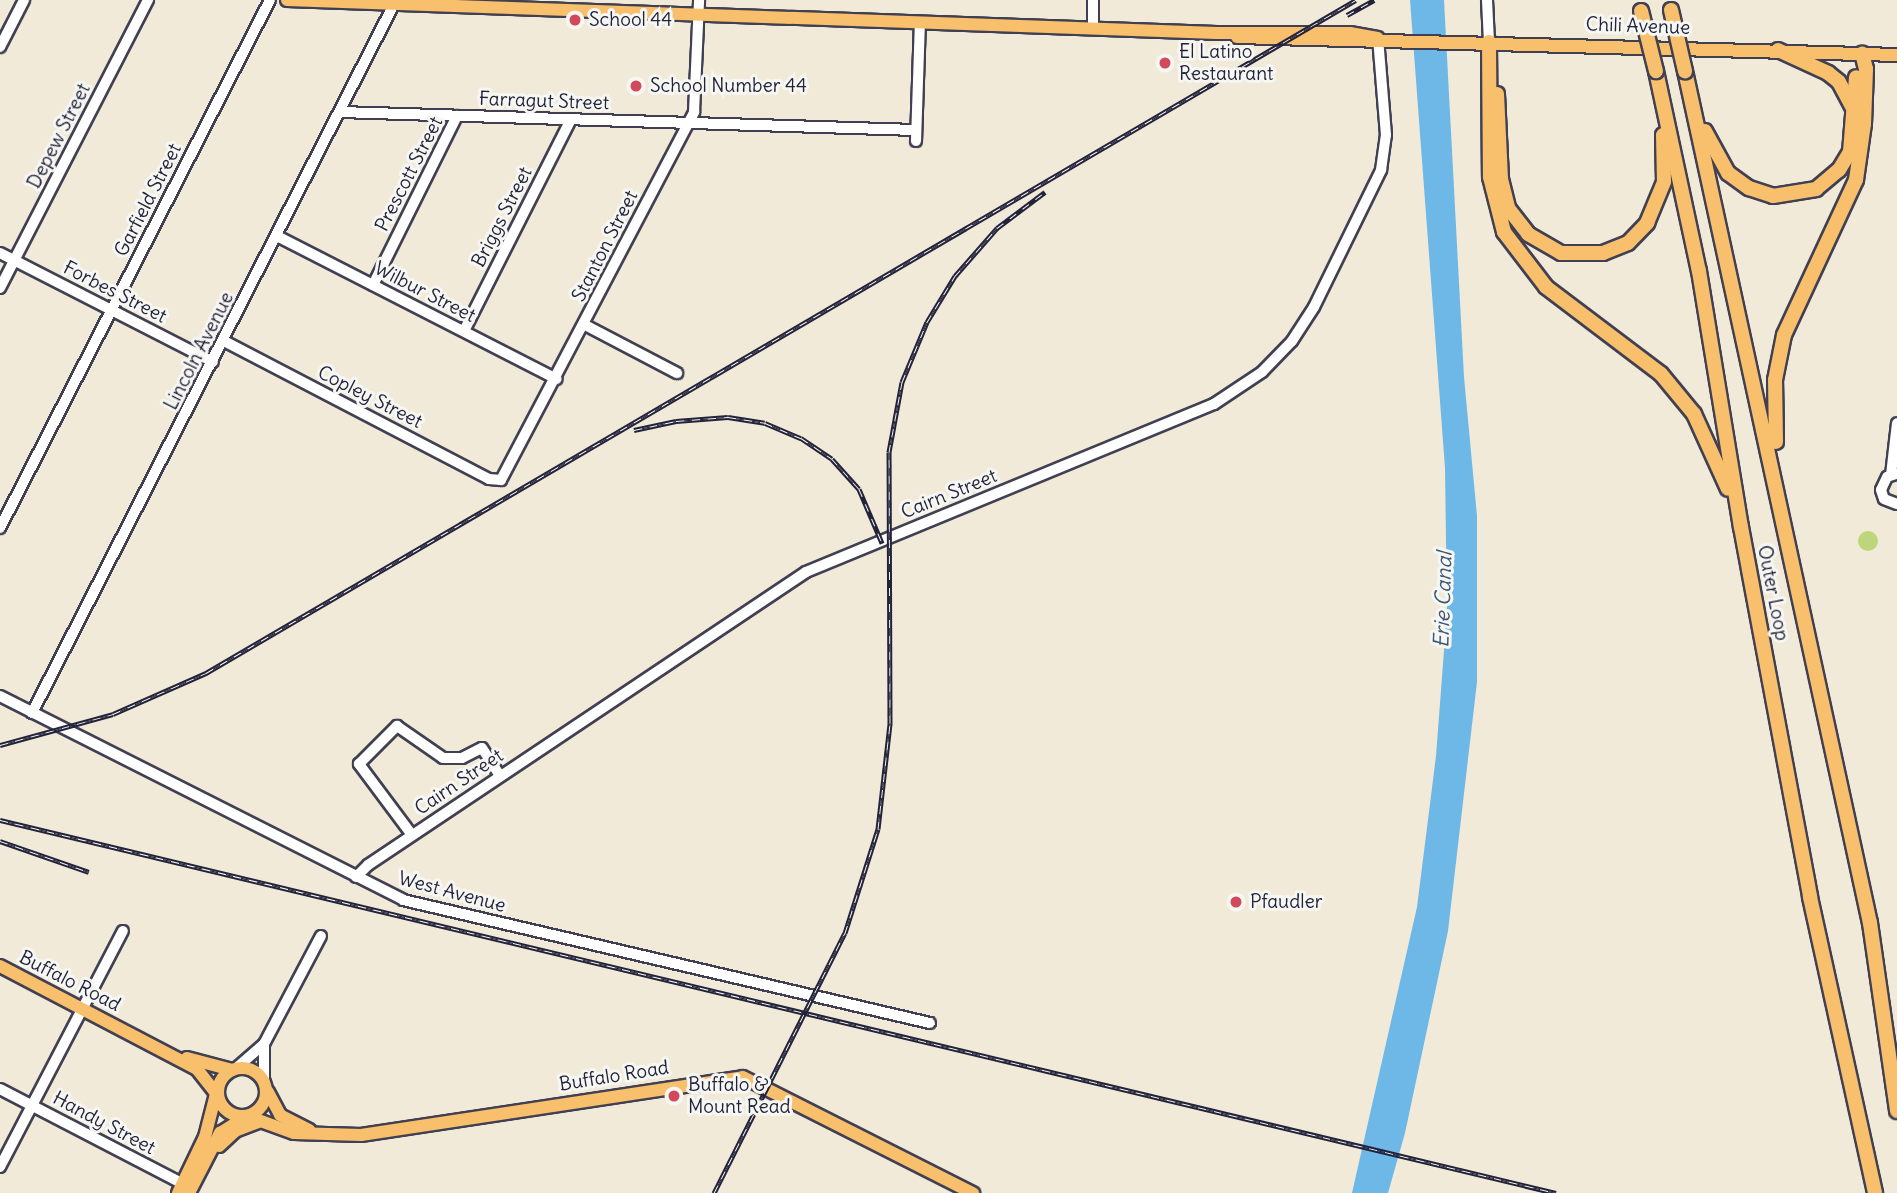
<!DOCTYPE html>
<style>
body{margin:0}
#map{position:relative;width:1897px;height:1193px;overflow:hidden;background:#f1ead8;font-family:Delius,sans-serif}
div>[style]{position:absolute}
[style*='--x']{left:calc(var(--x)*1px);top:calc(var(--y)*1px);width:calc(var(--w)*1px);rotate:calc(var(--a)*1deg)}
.green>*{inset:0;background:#bdd67c}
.round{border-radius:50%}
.water>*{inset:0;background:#6eb8e7}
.roads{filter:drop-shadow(2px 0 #414053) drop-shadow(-2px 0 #414053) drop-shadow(0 2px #414053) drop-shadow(0 -2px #414053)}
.minor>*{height:10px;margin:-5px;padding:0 5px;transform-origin:5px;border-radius:5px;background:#fff}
.major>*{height:12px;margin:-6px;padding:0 6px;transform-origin:6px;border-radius:6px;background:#f8bf6c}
.major>.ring{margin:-6px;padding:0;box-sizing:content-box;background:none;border:12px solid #f8bf6c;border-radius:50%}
.highway>*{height:14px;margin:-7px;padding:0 7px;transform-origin:7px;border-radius:7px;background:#f8bf6c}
.rail>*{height:5px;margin-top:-2.5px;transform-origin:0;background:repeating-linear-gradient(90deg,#f6f6f2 0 8px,#22223b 0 16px);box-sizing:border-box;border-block:2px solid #22223b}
.bridges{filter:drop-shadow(2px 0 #414053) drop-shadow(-2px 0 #414053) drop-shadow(0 2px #414053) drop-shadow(0 -2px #414053)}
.highway-bridge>*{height:14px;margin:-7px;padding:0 7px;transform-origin:7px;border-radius:7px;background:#f8bf6c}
.dots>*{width:19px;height:19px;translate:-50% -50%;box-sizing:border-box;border:4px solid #f6f6f2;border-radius:50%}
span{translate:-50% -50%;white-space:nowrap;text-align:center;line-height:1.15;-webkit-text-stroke:6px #f6f6f2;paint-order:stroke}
.poi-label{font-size:19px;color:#22223b}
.left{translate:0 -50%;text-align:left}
.street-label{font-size:19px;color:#22223b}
.water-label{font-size:21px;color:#3d5677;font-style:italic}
</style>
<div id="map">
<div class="green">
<div class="round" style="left:1858px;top:531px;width:20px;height:20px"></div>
</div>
<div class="water">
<div style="clip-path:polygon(1410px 0,1444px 0,1464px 377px,1477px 516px,1477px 682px,1448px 931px,1405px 1133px,1388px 1193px,1352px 1193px,1417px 907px,1436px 756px,1447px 611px,1445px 468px)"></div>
</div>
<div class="roads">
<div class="minor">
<div style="--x:1093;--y:0;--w:29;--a:90"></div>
<div style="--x:1487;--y:0;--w:42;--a:87.3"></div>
<div style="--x:0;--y:47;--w:53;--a:-62.9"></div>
<div style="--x:340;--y:112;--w:575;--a:1.79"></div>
<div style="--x:916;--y:141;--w:118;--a:-88.1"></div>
<div style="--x:277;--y:236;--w:314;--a:27.1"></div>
<div style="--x:0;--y:253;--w:239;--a:27.1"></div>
<div style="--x:373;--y:285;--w:189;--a:-63.6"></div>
<div style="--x:0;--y:288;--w:324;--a:-62.8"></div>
<div style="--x:585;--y:325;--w:104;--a:27.6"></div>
<div style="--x:464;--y:331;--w:237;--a:-63.2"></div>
<div style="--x:224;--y:341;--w:299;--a:27.5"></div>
<div style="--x:489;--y:479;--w:12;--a:5"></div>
<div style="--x:501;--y:480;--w:416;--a:-62.3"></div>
<div style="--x:694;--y:112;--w:112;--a:-87.4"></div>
<div style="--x:1896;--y:474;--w:9;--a:162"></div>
<div style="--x:1887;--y:477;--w:14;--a:115"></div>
<div style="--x:1881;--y:490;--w:9;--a:72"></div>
<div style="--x:1884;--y:499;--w:14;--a:21"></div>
<div style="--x:1891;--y:475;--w:52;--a:-83.4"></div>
<div style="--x:0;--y:528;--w:593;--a:-62.92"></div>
<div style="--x:0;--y:696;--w:452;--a:26.8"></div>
<div style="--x:403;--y:900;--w:541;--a:13.14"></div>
<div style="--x:32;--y:713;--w:801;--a:-62.95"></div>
<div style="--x:412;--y:835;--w:89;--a:-126.7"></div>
<div style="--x:359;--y:764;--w:54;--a:-45"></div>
<div style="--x:397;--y:726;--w:56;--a:34.8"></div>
<div style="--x:443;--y:758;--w:19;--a:0"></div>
<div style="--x:462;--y:758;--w:22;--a:-27"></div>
<div style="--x:482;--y:748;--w:33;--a:57"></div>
<div style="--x:356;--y:877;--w:17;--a:-45"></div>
<div style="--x:368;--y:865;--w:527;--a:-33.78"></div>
<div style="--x:806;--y:572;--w:441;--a:-22.4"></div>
<div style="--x:1214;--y:404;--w:58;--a:-33.7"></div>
<div style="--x:1262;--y:372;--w:43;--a:-45.9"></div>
<div style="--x:1292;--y:341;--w:40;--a:-57.1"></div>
<div style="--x:1314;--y:307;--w:153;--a:-63.9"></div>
<div style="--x:1381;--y:170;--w:35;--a:-82"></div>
<div style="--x:1386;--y:135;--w:97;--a:-94.7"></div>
<div style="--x:234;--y:1070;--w:40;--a:-41"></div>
<div style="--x:264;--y:1044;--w:122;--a:-62.2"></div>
<div style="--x:264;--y:1083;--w:39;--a:-90"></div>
<div style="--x:0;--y:1089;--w:213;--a:27.4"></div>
<div style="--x:0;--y:1167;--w:266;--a:-62.5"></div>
</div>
<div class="major">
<div style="--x:287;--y:0;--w:930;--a:2.03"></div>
<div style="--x:1216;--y:33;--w:134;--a:0"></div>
<div style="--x:1350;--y:33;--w:28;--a:10"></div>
<div style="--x:1237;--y:37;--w:660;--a:1.56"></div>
<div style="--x:0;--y:966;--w:222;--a:27.6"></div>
<div style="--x:197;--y:1069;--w:31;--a:52"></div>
<div style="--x:187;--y:1058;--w:47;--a:14.9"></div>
<div class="ring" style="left:218px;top:1068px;width:36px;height:36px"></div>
<div style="--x:268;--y:1092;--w:26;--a:62"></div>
<div style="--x:280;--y:1115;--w:33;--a:27"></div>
<div style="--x:247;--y:1116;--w:50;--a:19.9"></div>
<div style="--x:294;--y:1133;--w:67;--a:1.7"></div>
<div style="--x:361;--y:1135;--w:386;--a:-8.6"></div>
<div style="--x:743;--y:1077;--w:258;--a:26.8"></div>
<div style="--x:219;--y:1146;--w:22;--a:-43"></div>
<div style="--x:235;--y:1131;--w:26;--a:-21"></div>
<div style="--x:178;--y:1193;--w:62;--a:-64.3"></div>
<div style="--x:205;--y:1137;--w:44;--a:-75.7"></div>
<div style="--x:189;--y:1193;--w:68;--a:-62.7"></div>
<div style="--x:220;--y:1133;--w:32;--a:-32"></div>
</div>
<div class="highway">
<div style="--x:1489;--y:42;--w:135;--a:89.6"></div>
<div style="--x:1490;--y:177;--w:57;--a:75.7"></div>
<div style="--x:1504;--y:232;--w:69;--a:52.6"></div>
<div style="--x:1546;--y:287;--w:144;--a:37.1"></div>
<div style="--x:1661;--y:374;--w:52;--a:50.5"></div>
<div style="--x:1694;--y:414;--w:82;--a:65.6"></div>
<div style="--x:1778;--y:50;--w:55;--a:24.7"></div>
<div style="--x:1828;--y:73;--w:14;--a:39"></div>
<div style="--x:1839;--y:82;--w:30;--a:62"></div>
<div style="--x:1656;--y:71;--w:205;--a:77.9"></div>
<div style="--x:1699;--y:271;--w:259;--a:80.7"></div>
<div style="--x:1741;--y:527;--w:376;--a:79.4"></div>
<div style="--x:1810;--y:897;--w:303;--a:77.6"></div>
<div style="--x:1685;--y:71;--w:872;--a:77.75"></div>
<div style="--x:1870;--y:923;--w:190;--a:81.8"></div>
<div style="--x:1497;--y:94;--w:85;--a:87.3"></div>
<div style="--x:1501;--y:179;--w:30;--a:76"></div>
<div style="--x:1508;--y:208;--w:33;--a:52"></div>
<div style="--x:1528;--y:234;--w:38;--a:30"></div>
<div style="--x:1561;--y:253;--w:42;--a:0"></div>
<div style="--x:1603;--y:253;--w:27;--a:-22"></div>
<div style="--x:1628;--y:243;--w:28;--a:-46"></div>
<div style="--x:1647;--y:223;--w:44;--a:-67.5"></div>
<div style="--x:1664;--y:182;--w:47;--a:-91.2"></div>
<div style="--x:1705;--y:131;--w:48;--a:61.3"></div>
<div style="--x:1728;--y:173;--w:26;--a:36"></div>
<div style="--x:1749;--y:188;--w:25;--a:18"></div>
<div style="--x:1773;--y:196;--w:44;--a:-9.2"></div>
<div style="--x:1816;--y:189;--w:30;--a:-40"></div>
<div style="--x:1839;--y:170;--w:21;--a:-59"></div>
<div style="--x:1850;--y:152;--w:75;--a:-85.4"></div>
<div style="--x:1776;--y:442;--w:62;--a:-90.9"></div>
<div style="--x:1775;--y:380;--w:46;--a:-78.7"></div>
<div style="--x:1784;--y:335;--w:171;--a:-65.1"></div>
<div style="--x:1856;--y:180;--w:57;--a:-81.9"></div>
<div style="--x:1864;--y:124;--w:55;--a:-87.9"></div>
<div style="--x:1866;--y:69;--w:16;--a:-104"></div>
</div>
</div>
<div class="rail">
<div style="--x:1347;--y:15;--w:31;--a:-29"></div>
<div style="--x:634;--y:430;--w:43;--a:-12.1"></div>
<div style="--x:676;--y:421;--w:52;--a:-4.4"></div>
<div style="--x:728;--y:417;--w:37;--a:9"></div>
<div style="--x:765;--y:423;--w:39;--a:23"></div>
<div style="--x:801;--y:438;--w:37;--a:34"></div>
<div style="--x:832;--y:459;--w:40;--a:48"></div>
<div style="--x:859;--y:489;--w:59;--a:66.9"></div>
<div style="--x:0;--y:745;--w:117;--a:-15.3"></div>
<div style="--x:113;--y:714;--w:102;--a:-23.8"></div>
<div style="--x:206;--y:673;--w:1332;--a:-30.34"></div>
<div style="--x:0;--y:820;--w:1600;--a:13.48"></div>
<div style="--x:0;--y:841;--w:94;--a:19.2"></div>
<div style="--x:714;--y:1193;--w:291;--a:-63.3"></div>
<div style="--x:845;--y:933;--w:109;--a:-72.4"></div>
<div style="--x:878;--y:829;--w:107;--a:-83.5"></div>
<div style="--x:890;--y:723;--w:271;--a:-90.2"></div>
<div style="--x:889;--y:452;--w:71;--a:-79.5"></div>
<div style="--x:902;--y:382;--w:65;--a:-67.4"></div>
<div style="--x:927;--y:322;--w:54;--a:-58.7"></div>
<div style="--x:955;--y:276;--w:64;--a:-48.8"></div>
<div style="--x:997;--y:228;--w:60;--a:-36.9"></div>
</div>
<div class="bridges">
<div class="highway-bridge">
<div style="--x:1671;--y:10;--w:63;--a:77.1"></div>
<div style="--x:1641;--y:11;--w:62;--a:76"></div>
</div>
</div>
<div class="dots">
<div style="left:575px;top:20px;background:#d1495b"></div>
<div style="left:1165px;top:63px;background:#d1495b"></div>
<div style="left:636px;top:86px;background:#d1495b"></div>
<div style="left:1236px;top:902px;background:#d1495b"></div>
<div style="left:674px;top:1096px;background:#d1495b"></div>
</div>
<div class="poi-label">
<span class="left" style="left:589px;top:20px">School 44</span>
<span class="left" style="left:1179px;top:63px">El Latino<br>Restaurant</span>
<span class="left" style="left:650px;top:86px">School Number 44</span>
<span class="left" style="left:1250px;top:902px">Pfaudler</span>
<span class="left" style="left:688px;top:1096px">Buffalo &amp;<br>Mount Read</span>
</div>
<div class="street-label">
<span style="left:1638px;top:26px;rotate:2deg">Chili Avenue</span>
<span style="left:544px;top:101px;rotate:2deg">Farragut Street</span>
<span style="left:59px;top:136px;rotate:-63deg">Depew Street</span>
<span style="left:409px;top:174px;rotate:-63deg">Prescott Street</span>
<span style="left:148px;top:200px;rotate:-63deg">Garfield Street</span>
<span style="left:502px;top:217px;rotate:-63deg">Briggs Street</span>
<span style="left:605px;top:246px;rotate:-63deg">Stanton Street</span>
<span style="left:115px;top:292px;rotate:27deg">Forbes Street</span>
<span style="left:425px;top:292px;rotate:27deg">Wilbur Street</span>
<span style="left:199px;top:351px;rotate:-63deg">Lincoln Avenue</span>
<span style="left:370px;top:397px;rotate:27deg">Copley Street</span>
<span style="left:949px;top:494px;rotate:-22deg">Cairn Street</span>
<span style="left:1773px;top:593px;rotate:79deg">Outer Loop</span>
<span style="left:459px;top:782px;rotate:-34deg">Cairn Street</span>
<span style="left:452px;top:892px;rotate:15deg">West Avenue</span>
<span style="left:70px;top:981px;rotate:27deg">Buffalo Road</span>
<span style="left:614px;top:1076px;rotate:-9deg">Buffalo Road</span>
<span style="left:104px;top:1123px;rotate:28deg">Handy Street</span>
</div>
<div class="water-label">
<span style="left:1443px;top:600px;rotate:-88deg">Erie Canal</span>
</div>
</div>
